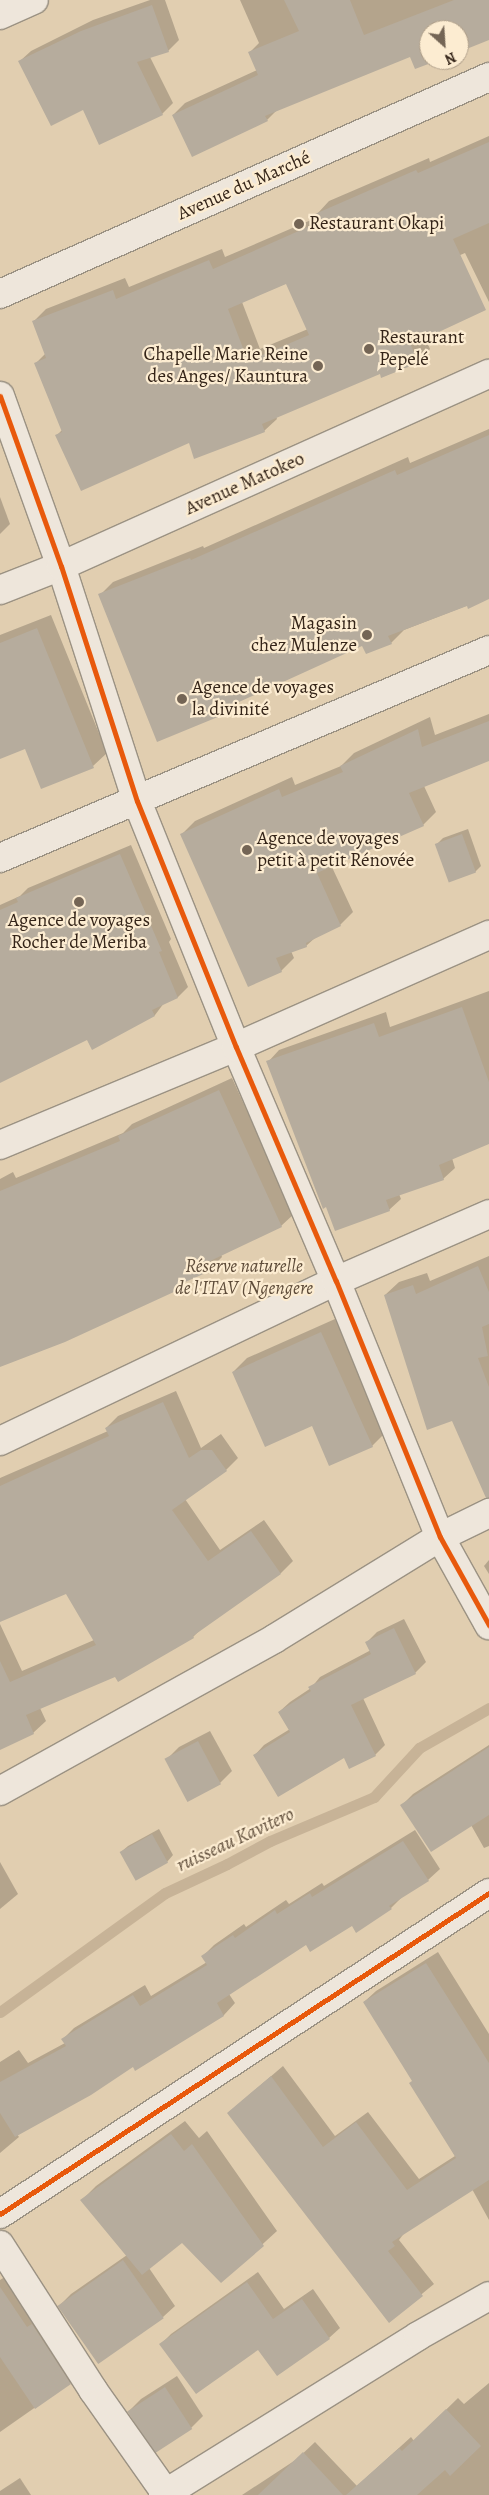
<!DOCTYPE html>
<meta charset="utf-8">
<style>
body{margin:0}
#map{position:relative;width:489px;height:2495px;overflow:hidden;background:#ebdec7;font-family:Alegreya,serif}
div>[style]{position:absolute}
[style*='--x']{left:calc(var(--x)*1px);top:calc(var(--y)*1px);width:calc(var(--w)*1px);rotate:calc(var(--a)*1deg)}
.green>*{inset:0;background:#e1ceb0}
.shadow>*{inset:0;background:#0003}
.stream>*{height:11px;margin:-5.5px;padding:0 5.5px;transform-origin:5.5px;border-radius:5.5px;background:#c7b397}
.building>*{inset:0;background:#b6ac9d;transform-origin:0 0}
.roads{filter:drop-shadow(1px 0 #9b9283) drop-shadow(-1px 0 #9b9283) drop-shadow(0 1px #9b9283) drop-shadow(0 -1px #9b9283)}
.street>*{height:28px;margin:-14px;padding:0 14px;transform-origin:14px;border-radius:14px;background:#eee6db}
.cycleway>*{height:5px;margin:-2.5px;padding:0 2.5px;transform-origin:2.5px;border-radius:2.5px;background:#e8590c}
.dots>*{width:14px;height:14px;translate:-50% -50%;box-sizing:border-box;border:2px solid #fcecd1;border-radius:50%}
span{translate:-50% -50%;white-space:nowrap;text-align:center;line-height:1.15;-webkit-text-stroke:4.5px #fcecd1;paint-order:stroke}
.street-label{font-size:19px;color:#342418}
.poi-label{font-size:19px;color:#342418}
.left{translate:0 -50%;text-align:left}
.right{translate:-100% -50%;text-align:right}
.park-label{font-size:19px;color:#5d4b39;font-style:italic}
.water-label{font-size:20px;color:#62503d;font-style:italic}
.north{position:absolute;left:419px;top:20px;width:50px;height:50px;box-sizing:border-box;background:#fcecd1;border:1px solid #ac9c87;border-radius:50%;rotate:154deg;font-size:14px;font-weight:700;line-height:20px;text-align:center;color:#342418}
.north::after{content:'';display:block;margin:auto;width:18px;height:22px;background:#746555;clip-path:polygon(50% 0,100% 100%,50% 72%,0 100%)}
</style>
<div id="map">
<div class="green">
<div style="clip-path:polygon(evenodd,0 0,489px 0,489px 2495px,0 2495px,0 0,429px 30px,459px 30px,459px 60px,429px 60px,429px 30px)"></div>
</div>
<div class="shadow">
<div style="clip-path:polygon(150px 0,165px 0,179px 40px,168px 51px,150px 57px,173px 103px,162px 114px,84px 109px,20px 61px,31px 51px,93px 20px)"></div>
<div style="clip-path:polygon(240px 0,489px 0,489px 32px,459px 51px,459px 30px,429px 30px,429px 60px,435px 60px,416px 68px,411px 55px,278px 109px,267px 120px,173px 115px,185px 103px,257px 70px,250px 52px,259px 43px)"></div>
<div style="clip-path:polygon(evenodd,489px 136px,489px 302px,465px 253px,439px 264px,425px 337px,430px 349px,418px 362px,382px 377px,380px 373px,276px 416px,277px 419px,264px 431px,189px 441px,57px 435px,63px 429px,36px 363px,46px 353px,33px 322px,46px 309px,125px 278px,129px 287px,222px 249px,225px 257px,318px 217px,317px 214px,329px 201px,429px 158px,430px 162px,489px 136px,287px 283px,308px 329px,260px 349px,242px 302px,287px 283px)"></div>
<div style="clip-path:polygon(489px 429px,489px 597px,404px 630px,391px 643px,363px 644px,239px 701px,229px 711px,100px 595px,113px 582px,203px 546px,204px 548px,408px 457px,410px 463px)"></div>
<div style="clip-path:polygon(0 497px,10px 524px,0 534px)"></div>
<div style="clip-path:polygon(51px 615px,107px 753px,93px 766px,26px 747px,0 758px,0 635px)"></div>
<div style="clip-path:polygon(489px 714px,489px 760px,424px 786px,436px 812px,423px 825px,331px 865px,353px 912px,340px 925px,316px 937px,306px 946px,291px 951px,294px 958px,281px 971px,182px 834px,195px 821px,292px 777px,295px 785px,341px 766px,354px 753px,430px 717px,435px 735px)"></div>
<div style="clip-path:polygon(468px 829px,481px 866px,475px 872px,437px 844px,443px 838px)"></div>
<div style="clip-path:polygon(131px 845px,171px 939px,169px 942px,188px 987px,178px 997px,164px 1003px,155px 1015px,92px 1048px,87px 1039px,0 1081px,0 905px,20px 896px,28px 888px)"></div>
<div style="clip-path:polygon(489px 991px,489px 1143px,452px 1158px,455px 1168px,443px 1179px,399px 1194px,401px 1199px,389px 1210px,268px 1062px,279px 1050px,386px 1012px,390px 1027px)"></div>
<div style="clip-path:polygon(232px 1078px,294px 1214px,281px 1226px,221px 1254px,222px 1257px,209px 1270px,183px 1282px,175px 1290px,0 1360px,0 1179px,13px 1172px,16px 1178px,123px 1133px,132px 1124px)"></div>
<div style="clip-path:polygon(489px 1256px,489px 1458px,452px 1419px,385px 1295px,399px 1282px,427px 1273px,430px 1281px)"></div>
<div style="clip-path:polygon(335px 1319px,386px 1432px,372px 1446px,329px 1464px,313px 1424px,233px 1372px,247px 1358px)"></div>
<div style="clip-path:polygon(176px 1391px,201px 1448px,221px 1434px,238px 1458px,226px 1470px,185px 1499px,220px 1550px,264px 1520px,293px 1561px,281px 1573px,202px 1628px,193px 1637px,115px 1675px,40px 1708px,46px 1721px,33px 1733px,0 1749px,0 1624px,22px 1671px,94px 1640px,66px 1592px,0 1620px,0 1478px,108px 1431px,106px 1428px,118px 1416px)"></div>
<div style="clip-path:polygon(489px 1560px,489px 1574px,484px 1566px)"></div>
<div style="clip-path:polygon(404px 1619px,426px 1662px,415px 1673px,363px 1698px,385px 1745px,375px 1755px,254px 1756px,264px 1745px,290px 1729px,279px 1712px,290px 1702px,311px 1688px,320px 1677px,371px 1650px,367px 1642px,377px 1632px)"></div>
<div style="clip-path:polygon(210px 1731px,232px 1771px,220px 1783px,167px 1759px,179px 1747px)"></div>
<div style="clip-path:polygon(489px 1745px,489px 1846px,484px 1848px,471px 1825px,402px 1805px,413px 1794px)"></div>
<div style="clip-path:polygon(159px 1829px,173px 1855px,167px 1862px,121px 1852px,128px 1846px)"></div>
<div style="clip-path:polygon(415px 1830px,440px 1869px,428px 1880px,402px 1897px,391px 1908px,306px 1943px,229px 1994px,235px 2003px,224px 2015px,135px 2069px,133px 2066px,17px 2134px,19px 2137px,0 2153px,0 2062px,19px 2050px,28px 2063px,65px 2043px,63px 2039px,74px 2028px,145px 1985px,151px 1996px,207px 1962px,203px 1956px,214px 1945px,244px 1924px,246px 1927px,286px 1900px,289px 1904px,322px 1883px,324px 1886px)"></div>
<div style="clip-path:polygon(0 1862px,18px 1894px,0 1909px)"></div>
<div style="clip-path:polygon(438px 1952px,489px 2034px,489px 2220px,472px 2189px,405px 2232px,399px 2240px,434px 2284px,389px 2321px,228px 2113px,283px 2066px,335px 2136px,368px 2112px,419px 2179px,455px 2156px,413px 2081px,364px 2002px,376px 1991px)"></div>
<div style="clip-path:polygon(185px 2121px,199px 2138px,207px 2131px,277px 2231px,221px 2282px,182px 2242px,149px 2268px,175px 2306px,163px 2317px,59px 2306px,71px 2294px,127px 2255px,82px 2200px,96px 2186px)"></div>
<div style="clip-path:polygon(14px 2271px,84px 2368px,70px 2383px,0 2432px,0 2280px)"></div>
<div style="clip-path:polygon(258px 2272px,284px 2309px,313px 2289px,340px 2328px,329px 2338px,277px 2374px,258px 2348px,161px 2344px,171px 2334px)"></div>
<div style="clip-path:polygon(177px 2376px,203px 2416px,191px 2428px,156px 2451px,129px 2411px,141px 2399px)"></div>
<div style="clip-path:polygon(489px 2383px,489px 2495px,242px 2495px,297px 2459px,315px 2442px,357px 2486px,411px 2437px,414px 2441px,458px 2398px,464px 2404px)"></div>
<div style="clip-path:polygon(20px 2478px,31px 2495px,0 2495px,0 2491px)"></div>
</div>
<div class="stream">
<div style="--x:0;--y:2012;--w:203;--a:-35.8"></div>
<div style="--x:165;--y:1893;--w:68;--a:-25.1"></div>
<div style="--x:227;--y:1864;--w:49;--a:-28.1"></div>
<div style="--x:270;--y:1841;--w:113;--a:-22.9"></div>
<div style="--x:374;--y:1797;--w:67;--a:-47.4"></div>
<div style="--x:419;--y:1748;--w:81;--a:-29.7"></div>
</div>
<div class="building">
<div style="clip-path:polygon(284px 0,350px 0,364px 35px,454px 0,489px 0,489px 40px,459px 52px,459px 30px,429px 30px,429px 60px,439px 60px,415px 69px,410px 57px,265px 116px,268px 121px,192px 157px,172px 115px,258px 75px,248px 52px,299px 31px)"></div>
<div style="clip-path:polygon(152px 5px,169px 52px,137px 62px,163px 115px,99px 145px,83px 110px,51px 126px,18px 61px,81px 31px)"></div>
<div style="clip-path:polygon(evenodd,489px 142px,489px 223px,453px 239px,486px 310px,411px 345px,418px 363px,381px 378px,380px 374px,262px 424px,265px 432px,194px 459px,189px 443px,81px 491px,55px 435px,62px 432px,34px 363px,46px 358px,32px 321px,113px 290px,116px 299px,209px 260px,213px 269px,319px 222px,315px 214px,416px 170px,418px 173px,489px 142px,286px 284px,309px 335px,248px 361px,228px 309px,286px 284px)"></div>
<div style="clip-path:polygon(489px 435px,489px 599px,468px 609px,467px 606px,388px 636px,392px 644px,366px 654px,362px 646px,228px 707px,230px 712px,157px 742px,98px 594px,190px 558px,191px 560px,395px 470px,397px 475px)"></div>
<div style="clip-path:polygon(37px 628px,94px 768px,41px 789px,25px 749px,0 759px,0 643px)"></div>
<div style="clip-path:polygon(489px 721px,489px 761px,409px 793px,424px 826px,317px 873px,341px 926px,306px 943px,307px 947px,276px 958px,282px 972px,248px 987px,180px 834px,279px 789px,282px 797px,343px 772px,340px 766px,418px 729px,422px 747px)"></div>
<div style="left:462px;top:834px;width:41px;height:29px;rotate:70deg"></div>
<div style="clip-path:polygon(120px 854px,162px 951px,159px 952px,178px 998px,152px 1010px,155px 1016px,92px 1050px,87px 1040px,0 1083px,0 910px,18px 902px,16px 898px)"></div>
<div style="clip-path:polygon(462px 1007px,489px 1082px,489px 1144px,439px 1165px,444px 1180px,386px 1200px,390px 1211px,335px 1231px,326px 1207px,323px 1209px,266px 1061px,374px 1023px,379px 1037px)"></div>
<div style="clip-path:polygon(219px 1090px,282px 1227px,206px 1263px,210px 1271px,174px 1287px,176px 1291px,65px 1342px,0 1367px,0 1191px,120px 1141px,118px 1136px)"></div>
<div style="clip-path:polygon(478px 1266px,489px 1292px,489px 1324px,482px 1327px,488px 1356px,478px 1358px,489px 1387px,489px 1498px,486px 1498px,452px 1421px,427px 1430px,384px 1295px,413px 1285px,416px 1294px)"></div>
<div style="clip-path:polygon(321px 1332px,373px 1447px,329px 1466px,312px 1426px,265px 1447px,232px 1372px)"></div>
<div style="clip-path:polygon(163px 1402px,189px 1458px,201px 1450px,212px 1450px,227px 1471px,172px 1510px,208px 1561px,251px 1531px,281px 1574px,193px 1636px,194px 1638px,118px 1682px,115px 1677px,26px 1715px,34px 1734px,0 1750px,0 1661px,10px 1682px,96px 1645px,66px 1594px,0 1622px,0 1486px,109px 1436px,105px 1428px)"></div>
<div style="clip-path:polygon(394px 1628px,416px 1674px,351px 1705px,376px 1756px,349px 1769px,344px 1758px,278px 1797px,253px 1755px,290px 1732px,278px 1712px,311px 1691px,308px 1687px,371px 1654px,365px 1642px)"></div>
<div style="left:198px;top:1741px;width:49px;height:38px;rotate:62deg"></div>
<div style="clip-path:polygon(489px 1747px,489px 1815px,431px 1852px,400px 1805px)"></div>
<div style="left:152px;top:1834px;width:33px;height:37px;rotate:61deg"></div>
<div style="clip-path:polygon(403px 1841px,429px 1881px,389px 1906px,392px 1909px,356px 1933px,352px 1926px,310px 1952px,306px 1945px,217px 2003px,224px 2016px,135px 2071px,133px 2067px,91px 2095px,15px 2137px,0 2113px,0 2082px,66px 2046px,61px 2039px,133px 1995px,140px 2006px,207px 1965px,201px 1956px,233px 1935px,235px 1938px,275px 1910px,277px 1914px,310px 1893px,312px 1897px)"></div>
<div style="clip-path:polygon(426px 1963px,489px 2063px,489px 2180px,392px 2242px,395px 2246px,388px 2251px,423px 2296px,389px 2323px,227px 2113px,271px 2076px,323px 2147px,356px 2122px,407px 2190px,456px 2158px,409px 2083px,412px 2081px,363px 2002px)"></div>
<div style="clip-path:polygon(171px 2134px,184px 2151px,192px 2144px,264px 2246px,221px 2283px,182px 2243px,142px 2275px,80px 2200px)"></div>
<div style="left:123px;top:2260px;width:71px;height:80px;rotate:55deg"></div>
<div style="clip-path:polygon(247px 2282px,273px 2319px,302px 2299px,330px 2339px,277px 2376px,258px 2350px,196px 2394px,159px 2344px)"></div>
<div style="clip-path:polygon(0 2287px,27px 2327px,32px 2324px,71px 2384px,35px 2409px,0 2357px)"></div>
<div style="left:165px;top:2387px;width:50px;height:45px;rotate:57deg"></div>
<div style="clip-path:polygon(446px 2409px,481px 2446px,450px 2476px,445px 2470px,417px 2495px,346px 2495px,399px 2448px,402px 2451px)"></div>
<div style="clip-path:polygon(303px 2452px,343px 2495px,258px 2495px)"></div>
</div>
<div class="roads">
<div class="street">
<div style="--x:0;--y:15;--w:37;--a:-24"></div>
<div style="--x:0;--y:294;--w:535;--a:-23.93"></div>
<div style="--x:0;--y:396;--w:181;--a:70.3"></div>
<div style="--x:61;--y:566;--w:247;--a:72.1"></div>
<div style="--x:137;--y:801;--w:265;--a:68.1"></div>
<div style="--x:236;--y:1047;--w:254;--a:66.9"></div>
<div style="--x:336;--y:1281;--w:276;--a:67.9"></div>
<div style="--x:440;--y:1537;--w:101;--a:60.9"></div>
<div style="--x:0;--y:590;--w:66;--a:-21.5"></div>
<div style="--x:61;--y:566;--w:469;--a:-24.2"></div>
<div style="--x:0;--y:858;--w:531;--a:-23.04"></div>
<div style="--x:0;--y:1145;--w:256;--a:-22.6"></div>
<div style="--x:236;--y:1047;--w:277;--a:-23.9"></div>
<div style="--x:0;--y:1441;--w:372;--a:-25.5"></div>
<div style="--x:336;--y:1281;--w:167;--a:-23.6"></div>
<div style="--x:0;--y:1791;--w:313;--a:-29"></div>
<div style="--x:274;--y:1639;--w:195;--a:-31.6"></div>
<div style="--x:440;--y:1537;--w:55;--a:-26.1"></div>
<div style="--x:0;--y:2214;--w:585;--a:-33.28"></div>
<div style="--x:0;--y:2245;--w:172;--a:57.3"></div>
<div style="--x:93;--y:2390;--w:128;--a:54.8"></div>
<div style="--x:163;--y:2495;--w:301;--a:-31.9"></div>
<div style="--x:418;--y:2336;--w:81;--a:-29.4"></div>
</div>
</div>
<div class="cycleway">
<div style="--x:0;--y:396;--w:181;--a:70.3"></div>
<div style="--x:61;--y:566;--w:247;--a:72.1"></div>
<div style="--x:137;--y:801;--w:265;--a:68.1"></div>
<div style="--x:236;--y:1047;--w:254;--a:66.9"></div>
<div style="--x:336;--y:1281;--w:276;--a:67.9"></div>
<div style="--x:440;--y:1537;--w:101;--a:60.9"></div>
<div style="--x:0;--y:2214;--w:585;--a:-33.28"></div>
</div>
<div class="dots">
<div style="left:299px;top:224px;background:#746555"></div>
<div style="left:369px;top:349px;background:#746555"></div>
<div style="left:318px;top:366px;background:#746555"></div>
<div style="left:367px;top:635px;background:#746555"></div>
<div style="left:182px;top:699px;background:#746555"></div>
<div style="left:247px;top:850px;background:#746555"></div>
<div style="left:79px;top:902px;background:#746555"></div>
</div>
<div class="street-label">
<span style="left:244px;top:186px;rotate:-24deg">Avenue du Marché</span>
<span style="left:245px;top:484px;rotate:-24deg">Avenue Matokeo</span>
</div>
<div class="poi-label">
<span class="left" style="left:309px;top:224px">Restaurant Okapi</span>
<span class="left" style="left:379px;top:349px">Restaurant<br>Pepelé</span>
<span class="right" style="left:308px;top:366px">Chapelle Marie Reine<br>des Anges/ Kauntura</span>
<span class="right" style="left:357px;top:635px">Magasin<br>chez Mulenze</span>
<span class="left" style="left:192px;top:699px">Agence de voyages<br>la divinité</span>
<span class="left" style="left:257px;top:850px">Agence de voyages<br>petit à petit Rénovée</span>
<span style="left:79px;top:932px">Agence de voyages<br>Rocher de Meriba</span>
</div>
<div class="park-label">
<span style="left:244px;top:1278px">Réserve naturelle<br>de l'ITAV (Ngengere</span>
</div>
<div class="water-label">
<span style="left:235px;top:1839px;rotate:-25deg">ruisseau Kavitero</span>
</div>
<div class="north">N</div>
</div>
